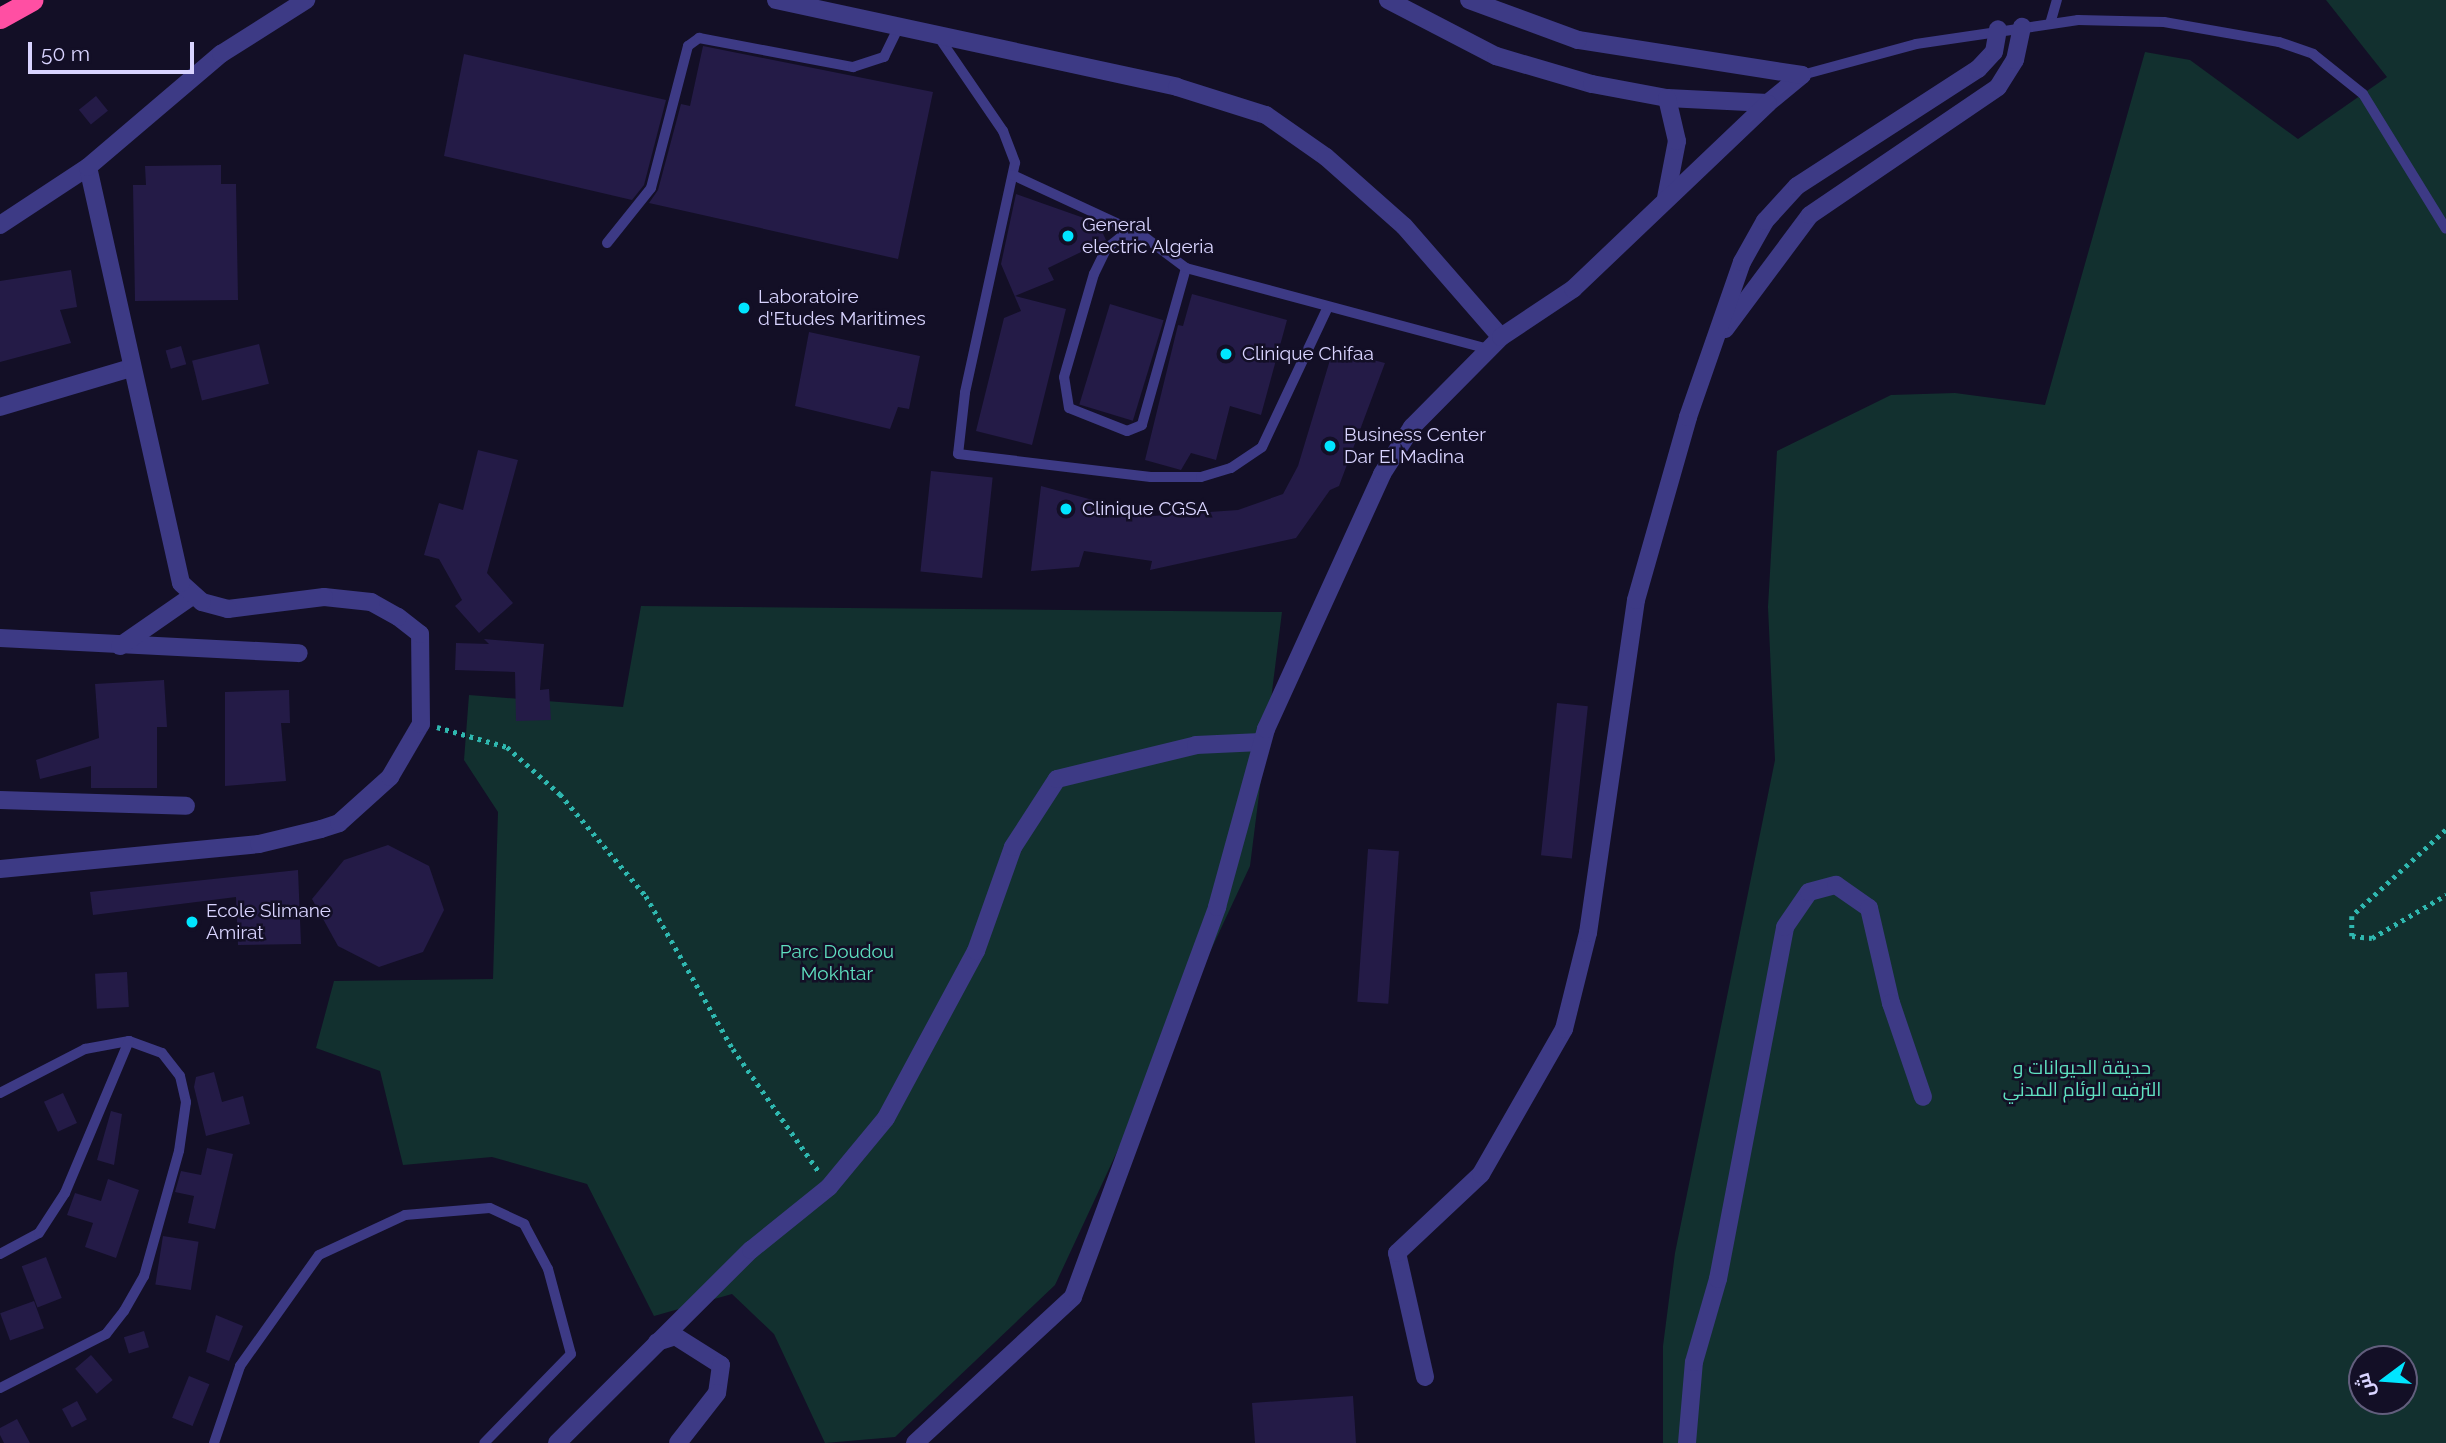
<!DOCTYPE html>
<meta charset="utf-8">
<style>
body{margin:0}
#map{position:relative;width:2446px;height:1443px;overflow:hidden;background:#130f26;font-family:Raleway,Cairo,sans-serif}
div>[style]{position:absolute}
[style*='--x']{left:calc(var(--x)*1px);top:calc(var(--y)*1px);width:calc(var(--w)*1px);rotate:calc(var(--a)*1deg)}
.green>*{inset:0;background:#12302f}
.building>*{inset:0;background:#241b47;transform-origin:0 0}
.path>*{height:4.5px;margin-top:-2.25px;transform-origin:0;background:repeating-linear-gradient(90deg,#2fb8b0 0 3.5px,transparent 0 8.5px)}
.service>*{height:10px;margin:-5px;padding:0 5px;transform-origin:5px;border-radius:5px;background:#3d3a85}
.minor>*{height:18px;margin:-9px;padding:0 9px;transform-origin:9px;border-radius:9px;background:#3d3a85}
.motorway>*{height:21px;margin:-10.5px;padding:0 10.5px;transform-origin:10.5px;border-radius:10.5px;background:#ff4fa3}
.dots>*{width:19px;height:19px;translate:-50% -50%;box-sizing:border-box;border:4px solid #130f26;border-radius:50%}
span{translate:-50% -50%;white-space:nowrap;text-align:center;line-height:1.15;-webkit-text-stroke:5px #130f26;paint-order:stroke}
.poi-label{font-size:19px;color:#d9d4ff}
.left{translate:0 -50%;text-align:left}
.park-label{font-size:19px;color:#5fe0c0}
.north{position:absolute;left:2348px;top:1345px;width:70px;height:70px;box-sizing:border-box;background:#130f26;border:2px solid #625e7d;border-radius:50%;rotate:254deg;font-size:19px;font-weight:700;line-height:28px;text-align:center;color:#d9d4ff}
.north::after{content:'';display:block;margin:auto;width:24px;height:32px;background:#00e5ff;clip-path:polygon(50% 0,100% 100%,50% 72%,0 100%)}
.scale{position:absolute;left:28px;top:42px;width:166px;height:32px;box-sizing:border-box;border:4px solid #d9d4ff;border-top:0;padding-left:9px;font-size:21px;line-height:24px;white-space:nowrap;color:#d9d4ff;-webkit-text-stroke:5px #130f26;paint-order:stroke}
</style>
<div id="map">
<div class="green">
<div style="clip-path:polygon(evenodd,2326px 0,2446px 0,2446px 1443px,1663px 1443px,1663px 1346px,1675px 1253px,1775px 760px,1768px 607px,1777px 451px,1891px 395px,1955px 393px,2045px 405px,2145px 52px,2190px 60px,2298px 139px,2387px 77px,2326px 0,2362px 1359px,2404px 1359px,2404px 1401px,2362px 1401px,2362px 1359px)"></div>
<div style="clip-path:polygon(641px 606px,1282px 612px,1250px 866px,1055px 1285px,895px 1437px,825px 1443px,774px 1334px,732px 1294px,654px 1316px,587px 1184px,492px 1157px,403px 1165px,380px 1071px,316px 1048px,334px 981px,493px 979px,498px 812px,464px 760px,469px 695px,623px 707px)"></div>
</div>
<div class="building">
<div style="clip-path:polygon(703px 46px,933px 92px,898px 259px,649px 203px,658px 190px,681px 104px,690px 106px)"></div>
<div style="clip-path:polygon(464px 54px,666px 100px,644px 185px,632px 200px,444px 156px)"></div>
<div style="left:96px;top:96px;width:19px;height:22px;rotate:51deg"></div>
<div style="clip-path:polygon(221px 165px,221px 184px,236px 184px,238px 300px,135px 301px,133px 185px,146px 185px,145px 166px)"></div>
<div style="clip-path:polygon(1016px 194px,1098px 223px,1106px 240px,1048px 268px,1054px 280px,1015px 296px,1066px 309px,1032px 445px,976px 431px,1004px 318px,1021px 311px,1001px 264px)"></div>
<div style="clip-path:polygon(71px 270px,77px 307px,60px 310px,71px 343px,0 362px,0 281px)"></div>
<div style="clip-path:polygon(1192px 294px,1287px 320px,1261px 415px,1230px 406px,1216px 460px,1191px 453px,1181px 470px,1145px 460px,1178px 325px,1183px 326px)"></div>
<div style="left:1110px;top:304px;width:56px;height:105px;rotate:17deg"></div>
<div style="clip-path:polygon(809px 332px,920px 356px,909px 409px,898px 407px,890px 429px,795px 406px)"></div>
<div style="left:259px;top:344px;width:41px;height:69px;rotate:76deg"></div>
<div style="left:181px;top:346px;width:19px;height:16px;rotate:74deg"></div>
<div style="clip-path:polygon(1333px 350px,1385px 363px,1339px 486px,1330px 490px,1296px 538px,1150px 570px,1152px 561px,1084px 551px,1079px 567px,1031px 571px,1041px 486px,1152px 516px,1238px 510px,1283px 494px,1298px 466px)"></div>
<div style="clip-path:polygon(478px 450px,518px 460px,487px 573px,513px 603px,479px 633px,455px 606px,462px 600px,439px 559px,424px 555px,439px 503px,463px 510px)"></div>
<div style="left:931px;top:471px;width:62px;height:101px;rotate:6deg"></div>
<div style="clip-path:polygon(484px 639px,544px 644px,540px 690px,549px 689px,551px 720px,516px 721px,515px 672px,455px 670px,456px 643px,489px 644px)"></div>
<div style="clip-path:polygon(164px 680px,167px 727px,157px 727px,157px 788px,91px 788px,91px 766px,40px 779px,36px 760px,99px 738px,95px 684px)"></div>
<div style="clip-path:polygon(289px 690px,290px 723px,281px 723px,286px 781px,225px 786px,225px 692px)"></div>
<div style="left:1557px;top:703px;width:31px;height:153px;rotate:6deg"></div>
<div style="clip-path:polygon(388px 845px,429px 866px,444px 910px,423px 952px,379px 967px,338px 946px,312px 899px,344px 860px)"></div>
<div style="left:1368px;top:849px;width:31px;height:153px;rotate:4deg"></div>
<div style="clip-path:polygon(298px 870px,301px 944px,238px 945px,236px 897px,93px 915px,90px 892px)"></div>
<div style="left:127px;top:972px;width:35px;height:32px;rotate:87deg"></div>
<div style="clip-path:polygon(214px 1072px,222px 1102px,243px 1096px,250px 1124px,206px 1136px,194px 1087px,196px 1077px)"></div>
<div style="left:63px;top:1093px;width:33px;height:21px;rotate:65deg"></div>
<div style="clip-path:polygon(111px 1111px,122px 1114px,114px 1165px,97px 1160px)"></div>
<div style="clip-path:polygon(207px 1148px,233px 1154px,215px 1229px,188px 1223px,194px 1196px,175px 1192px,181px 1171px,201px 1175px)"></div>
<div style="clip-path:polygon(108px 1179px,139px 1190px,116px 1258px,85px 1247px,93px 1223px,67px 1215px,75px 1193px,101px 1201px)"></div>
<div style="left:163px;top:1236px;width:36px;height:49px;rotate:9deg"></div>
<div style="left:46px;top:1257px;width:44px;height:26px;rotate:69deg"></div>
<div style="left:34px;top:1301px;width:29px;height:36px;rotate:70deg"></div>
<div style="clip-path:polygon(216px 1315px,243px 1326px,229px 1361px,206px 1352px)"></div>
<div style="left:144px;top:1331px;width:17px;height:21px;rotate:73deg"></div>
<div style="left:91px;top:1355px;width:33px;height:21px;rotate:49deg"></div>
<div style="left:189px;top:1376px;width:22px;height:45px;rotate:22deg"></div>
<div style="clip-path:polygon(1353px 1396px,1356px 1443px,1255px 1443px,1252px 1403px)"></div>
<div style="left:77px;top:1401px;width:21px;height:17px;rotate:62deg"></div>
<div style="clip-path:polygon(17px 1419px,30px 1443px,4px 1443px,0 1435px,0 1428px)"></div>
</div>
<div class="path">
<div style="--x:437;--y:727;--w:73;--a:15.9"></div>
<div style="--x:507;--y:747;--w:71;--a:41.6"></div>
<div style="--x:560;--y:794;--w:133;--a:49.9"></div>
<div style="--x:646;--y:896;--w:176;--a:60.4"></div>
<div style="--x:733;--y:1049;--w:150;--a:55"></div>
<div style="--x:2446;--y:830;--w:127;--a:137.5"></div>
<div style="--x:2352;--y:916;--w:20;--a:90"></div>
<div style="--x:2352;--y:936;--w:20;--a:6"></div>
<div style="--x:2372;--y:938;--w:86;--a:-30.2"></div>
</div>
<div class="service">
<div style="--x:2050;--y:24;--w:25;--a:-74"></div>
<div style="--x:940;--y:39;--w:112;--a:55.6"></div>
<div style="--x:1003;--y:131;--w:34;--a:69"></div>
<div style="--x:1015;--y:163;--w:235;--a:102.3"></div>
<div style="--x:965;--y:393;--w:61;--a:96.5"></div>
<div style="--x:958;--y:454;--w:194;--a:6.8"></div>
<div style="--x:1151;--y:477;--w:50;--a:0"></div>
<div style="--x:1201;--y:477;--w:31;--a:-17"></div>
<div style="--x:1231;--y:468;--w:37;--a:-34"></div>
<div style="--x:1262;--y:447;--w:155;--a:-64.8"></div>
<div style="--x:1802;--y:75;--w:118;--a:-15.2"></div>
<div style="--x:1916;--y:44;--w:164;--a:-8.4"></div>
<div style="--x:2078;--y:20;--w:86;--a:1.3"></div>
<div style="--x:2164;--y:22;--w:117;--a:9.9"></div>
<div style="--x:2279;--y:42;--w:36;--a:19"></div>
<div style="--x:2313;--y:54;--w:64;--a:38.7"></div>
<div style="--x:2363;--y:94;--w:158;--a:58.4"></div>
<div style="--x:1013;--y:175;--w:142;--a:24.9"></div>
<div style="--x:607;--y:243;--w:70;--a:-51.3"></div>
<div style="--x:651;--y:188;--w:147;--a:-75.4"></div>
<div style="--x:688;--y:46;--w:14;--a:-36"></div>
<div style="--x:699;--y:38;--w:157;--a:10.7"></div>
<div style="--x:853;--y:67;--w:33;--a:-18"></div>
<div style="--x:884;--y:57;--w:30;--a:-64"></div>
<div style="--x:1186;--y:268;--w:163;--a:105.7"></div>
<div style="--x:1142;--y:425;--w:16;--a:158"></div>
<div style="--x:1127;--y:431;--w:62;--a:-158.4"></div>
<div style="--x:1069;--y:408;--w:31;--a:-99"></div>
<div style="--x:1064;--y:377;--w:107;--a:-73.8"></div>
<div style="--x:1094;--y:274;--w:28;--a:-64"></div>
<div style="--x:1106;--y:249;--w:19;--a:-39"></div>
<div style="--x:1121;--y:237;--w:21;--a:-5"></div>
<div style="--x:1142;--y:235;--w:55;--a:36.9"></div>
<div style="--x:1186;--y:268;--w:314;--a:15"></div>
<div style="--x:0;--y:1093;--w:96;--a:-27.4"></div>
<div style="--x:85;--y:1049;--w:45;--a:-10.3"></div>
<div style="--x:129;--y:1041;--w:35;--a:20"></div>
<div style="--x:162;--y:1053;--w:29;--a:52"></div>
<div style="--x:180;--y:1076;--w:27;--a:77"></div>
<div style="--x:186;--y:1102;--w:49;--a:98.1"></div>
<div style="--x:179;--y:1151;--w:130;--a:105.6"></div>
<div style="--x:144;--y:1276;--w:40;--a:119.7"></div>
<div style="--x:124;--y:1311;--w:29;--a:128"></div>
<div style="--x:106;--y:1334;--w:119;--a:153"></div>
<div style="--x:0;--y:1254;--w:44;--a:-28.3"></div>
<div style="--x:39;--y:1233;--w:48;--a:-57"></div>
<div style="--x:65;--y:1193;--w:165;--a:-67.2"></div>
<div style="--x:214;--y:1443;--w:81;--a:-71.3"></div>
<div style="--x:240;--y:1366;--w:136;--a:-54.6"></div>
<div style="--x:319;--y:1255;--w:95;--a:-24.9"></div>
<div style="--x:405;--y:1215;--w:85;--a:-4.7"></div>
<div style="--x:490;--y:1208;--w:38;--a:25"></div>
<div style="--x:524;--y:1224;--w:51;--a:61.9"></div>
<div style="--x:548;--y:1269;--w:88;--a:74.9"></div>
<div style="--x:571;--y:1354;--w:124;--a:134.3"></div>
</div>
<div class="minor">
<div style="--x:776;--y:0;--w:410;--a:12.2"></div>
<div style="--x:1177;--y:87;--w:93;--a:17.5"></div>
<div style="--x:1266;--y:115;--w:73;--a:35"></div>
<div style="--x:1326;--y:157;--w:104;--a:41.5"></div>
<div style="--x:1404;--y:226;--w:147;--a:48.9"></div>
<div style="--x:1388;--y:0;--w:122;--a:27.4"></div>
<div style="--x:1496;--y:56;--w:100;--a:16.3"></div>
<div style="--x:1592;--y:84;--w:76;--a:10.6"></div>
<div style="--x:1667;--y:98;--w:101;--a:2.8"></div>
<div style="--x:1768;--y:103;--w:44;--a:-39.5"></div>
<div style="--x:1802;--y:75;--w:227;--a:-171.1"></div>
<div style="--x:1578;--y:40;--w:116;--a:-159.8"></div>
<div style="--x:1666;--y:198;--w:58;--a:-79.1"></div>
<div style="--x:1677;--y:141;--w:44;--a:-103.1"></div>
<div style="--x:0;--y:225;--w:105;--a:-33.4"></div>
<div style="--x:1725;--y:329;--w:142;--a:-53.3"></div>
<div style="--x:1810;--y:215;--w:227;--a:-34.2"></div>
<div style="--x:1998;--y:87;--w:32;--a:-58"></div>
<div style="--x:2015;--y:60;--w:34;--a:-78"></div>
<div style="--x:0;--y:407;--w:137;--a:-16.6"></div>
<div style="--x:0;--y:638;--w:299;--a:2.9"></div>
<div style="--x:120;--y:646;--w:88;--a:-34.8"></div>
<div style="--x:0;--y:800;--w:186;--a:1.8"></div>
<div style="--x:0;--y:869;--w:260;--a:-5.5"></div>
<div style="--x:259;--y:844;--w:64;--a:-13.6"></div>
<div style="--x:321;--y:829;--w:19;--a:-18"></div>
<div style="--x:339;--y:823;--w:69;--a:-42"></div>
<div style="--x:390;--y:777;--w:61;--a:-59.7"></div>
<div style="--x:421;--y:724;--w:90;--a:-90.6"></div>
<div style="--x:420;--y:634;--w:28;--a:-142"></div>
<div style="--x:398;--y:617;--w:31;--a:-151"></div>
<div style="--x:371;--y:602;--w:47;--a:-173.9"></div>
<div style="--x:324;--y:597;--w:97;--a:172.9"></div>
<div style="--x:228;--y:609;--w:27;--a:-165"></div>
<div style="--x:202;--y:602;--w:28;--a:-138"></div>
<div style="--x:181;--y:583;--w:426;--a:-102.6"></div>
<div style="--x:88;--y:167;--w:175;--a:-40.4"></div>
<div style="--x:221;--y:54;--w:101;--a:-32.4"></div>
<div style="--x:657;--y:1342;--w:19;--a:-18"></div>
<div style="--x:675;--y:1336;--w:54;--a:32.2"></div>
<div style="--x:721;--y:1365;--w:28;--a:98"></div>
<div style="--x:717;--y:1393;--w:63;--a:128"></div>
<div style="--x:1425;--y:1377;--w:127;--a:-102.7"></div>
<div style="--x:1397;--y:1253;--w:115;--a:-43.2"></div>
<div style="--x:1481;--y:1174;--w:167;--a:-60.2"></div>
<div style="--x:1564;--y:1029;--w:99;--a:-76"></div>
<div style="--x:1588;--y:933;--w:336;--a:-81.8"></div>
<div style="--x:1636;--y:600;--w:190;--a:-74.1"></div>
<div style="--x:1688;--y:417;--w:164;--a:-70.8"></div>
<div style="--x:1742;--y:262;--w:47;--a:-60.7"></div>
<div style="--x:1765;--y:221;--w:47;--a:-47.6"></div>
<div style="--x:1797;--y:186;--w:216;--a:-32.9"></div>
<div style="--x:1978;--y:69;--w:23;--a:-47"></div>
<div style="--x:1994;--y:52;--w:23;--a:-80"></div>
<div style="--x:557;--y:1443;--w:274;--a:-44.9"></div>
<div style="--x:751;--y:1250;--w:100;--a:-38.9"></div>
<div style="--x:829;--y:1187;--w:89;--a:-50.4"></div>
<div style="--x:886;--y:1118;--w:190;--a:-61.7"></div>
<div style="--x:976;--y:951;--w:110;--a:-70.4"></div>
<div style="--x:1013;--y:847;--w:81;--a:-57.1"></div>
<div style="--x:1057;--y:779;--w:143;--a:-13.7"></div>
<div style="--x:1196;--y:745;--w:65;--a:-2.6"></div>
<div style="--x:915;--y:1443;--w:215;--a:-42.7"></div>
<div style="--x:1073;--y:1297;--w:416;--a:-69.7"></div>
<div style="--x:1217;--y:907;--w:185;--a:-74.6"></div>
<div style="--x:1266;--y:729;--w:280;--a:-65.5"></div>
<div style="--x:1382;--y:474;--w:56;--a:-57.4"></div>
<div style="--x:1412;--y:427;--w:127;--a:-45.3"></div>
<div style="--x:1501;--y:337;--w:87;--a:-33.7"></div>
<div style="--x:1573;--y:289;--w:269;--a:-43.6"></div>
<div style="--x:1687;--y:1443;--w:81;--a:-85.1"></div>
<div style="--x:1694;--y:1362;--w:86;--a:-73.9"></div>
<div style="--x:1718;--y:1279;--w:358;--a:-79.2"></div>
<div style="--x:1785;--y:927;--w:42;--a:-55.6"></div>
<div style="--x:1809;--y:892;--w:28;--a:-15"></div>
<div style="--x:1836;--y:885;--w:40;--a:34.9"></div>
<div style="--x:1869;--y:908;--w:98;--a:77"></div>
<div style="--x:1891;--y:1003;--w:99;--a:71.2"></div>
</div>
<div class="motorway">
<div style="--x:0;--y:18;--w:37;--a:-29"></div>
</div>
<div class="dots">
<div style="left:1068px;top:236px;background:#00e5ff"></div>
<div style="left:744px;top:308px;background:#00e5ff"></div>
<div style="left:1226px;top:354px;background:#00e5ff"></div>
<div style="left:1330px;top:446px;background:#00e5ff"></div>
<div style="left:1066px;top:509px;background:#00e5ff"></div>
<div style="left:192px;top:922px;background:#00e5ff"></div>
</div>
<div class="poi-label">
<span class="left" style="left:1082px;top:236px">General<br>electric Algeria</span>
<span class="left" style="left:758px;top:308px">Laboratoire<br>d'Etudes Maritimes</span>
<span class="left" style="left:1242px;top:354px">Clinique Chifaa</span>
<span class="left" style="left:1344px;top:446px">Business Center<br>Dar El Madina</span>
<span class="left" style="left:1082px;top:509px">Clinique CGSA</span>
<span class="left" style="left:206px;top:922px">Ecole Slimane<br>Amirat</span>
</div>
<div class="park-label">
<span style="left:837px;top:963px">Parc Doudou<br>Mokhtar</span>
<span style="left:2082px;top:1079px">حديقة الحيوانات و<br>الترفيه الوئام المدني</span>
</div>
<div class="north">ش</div>
<div class="scale">50 m</div>
</div>
